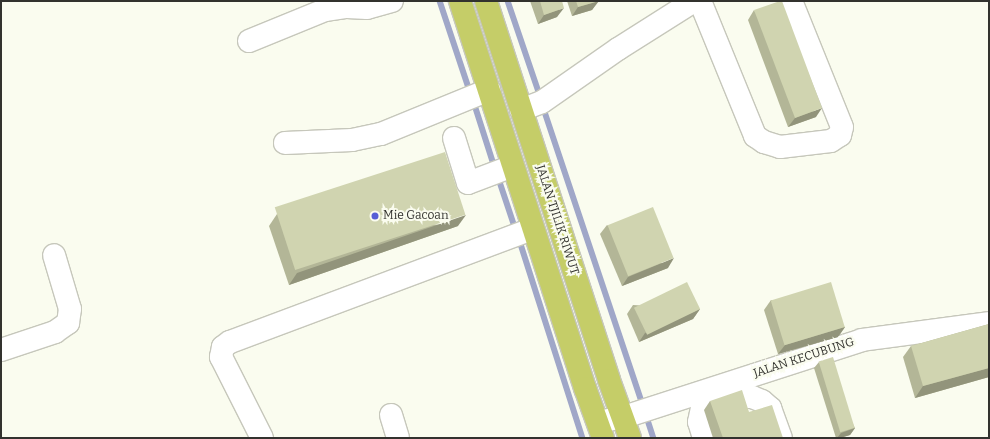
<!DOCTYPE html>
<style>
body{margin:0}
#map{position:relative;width:990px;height:439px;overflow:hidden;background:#fafcef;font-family:Bitter,serif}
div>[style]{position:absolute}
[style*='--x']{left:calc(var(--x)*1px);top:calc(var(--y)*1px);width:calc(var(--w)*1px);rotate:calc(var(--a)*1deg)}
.stream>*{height:5.5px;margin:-2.75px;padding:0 2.75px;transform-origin:2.75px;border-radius:2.75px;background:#a0a7c8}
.roads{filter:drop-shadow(1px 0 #c6c7bb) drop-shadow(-1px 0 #c6c7bb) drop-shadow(0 1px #c6c7bb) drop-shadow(0 -1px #c6c7bb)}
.minor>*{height:22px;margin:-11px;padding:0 11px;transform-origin:11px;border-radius:11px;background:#fff}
.highway>*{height:22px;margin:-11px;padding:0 11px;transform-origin:11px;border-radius:11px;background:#c5cd68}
.wall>*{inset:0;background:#b3b697}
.shaded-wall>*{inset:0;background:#92947b}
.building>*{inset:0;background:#d0d4b0;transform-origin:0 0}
.dots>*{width:11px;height:11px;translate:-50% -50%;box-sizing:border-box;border:2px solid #fafcef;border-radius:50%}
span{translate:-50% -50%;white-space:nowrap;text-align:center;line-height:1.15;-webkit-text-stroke:4px #fafcef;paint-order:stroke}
.poi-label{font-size:12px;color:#32322e}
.left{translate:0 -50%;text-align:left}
.street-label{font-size:12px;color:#32322e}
.frame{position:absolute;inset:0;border:2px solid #32322e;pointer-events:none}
</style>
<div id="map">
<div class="stream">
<div style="--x:440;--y:1;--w:98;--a:71.6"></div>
<div style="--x:508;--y:1;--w:102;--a:71.2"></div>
<div style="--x:474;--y:102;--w:69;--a:72.3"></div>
<div style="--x:543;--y:106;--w:315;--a:71.5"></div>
<div style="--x:498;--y:176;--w:57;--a:71.6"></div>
<div style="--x:519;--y:238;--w:210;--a:72.3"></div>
<div style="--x:646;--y:414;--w:25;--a:72"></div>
</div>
<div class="roads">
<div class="minor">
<div style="--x:700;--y:1;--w:146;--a:67.8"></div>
<div style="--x:755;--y:136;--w:11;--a:34"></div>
<div style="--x:764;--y:142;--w:17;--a:17"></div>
<div style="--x:780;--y:147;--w:51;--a:-6.7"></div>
<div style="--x:831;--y:141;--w:11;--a:-34"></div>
<div style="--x:840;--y:135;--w:8;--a:-76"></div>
<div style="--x:842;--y:127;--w:136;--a:-112"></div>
<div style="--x:249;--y:41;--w:82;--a:-22.2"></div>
<div style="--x:325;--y:10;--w:22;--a:-8"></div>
<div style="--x:347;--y:7;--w:20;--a:3"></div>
<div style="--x:367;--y:8;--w:26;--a:-16"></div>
<div style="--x:521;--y:110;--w:22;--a:-21"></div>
<div style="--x:542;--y:102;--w:93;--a:-34.9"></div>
<div style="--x:618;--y:49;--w:90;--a:-32.3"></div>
<div style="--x:454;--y:138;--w:47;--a:72.7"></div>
<div style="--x:468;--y:183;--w:48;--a:-20.7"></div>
<div style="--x:285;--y:143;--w:67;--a:-2.6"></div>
<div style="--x:352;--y:140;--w:30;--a:-12"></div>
<div style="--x:381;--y:134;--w:117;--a:-22.2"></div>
<div style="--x:1;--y:350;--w:57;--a:-18.4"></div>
<div style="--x:55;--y:332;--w:16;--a:-35"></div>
<div style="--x:68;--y:323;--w:14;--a:-82"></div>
<div style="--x:70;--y:309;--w:56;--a:-106.5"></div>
<div style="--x:391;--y:415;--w:24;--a:73"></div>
<div style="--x:598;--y:422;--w:26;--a:-11"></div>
<div style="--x:624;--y:417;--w:250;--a:-17.9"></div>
<div style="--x:862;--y:340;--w:128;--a:-7.6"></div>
<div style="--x:262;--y:438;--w:91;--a:-116.8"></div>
<div style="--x:221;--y:357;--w:10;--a:-79"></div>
<div style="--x:223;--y:347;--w:9;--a:-36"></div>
<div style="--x:230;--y:342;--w:323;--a:-20.5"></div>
<div style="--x:704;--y:438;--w:17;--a:-107"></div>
<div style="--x:699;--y:422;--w:14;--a:-78"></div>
<div style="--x:702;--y:408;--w:38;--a:-17"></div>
<div style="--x:738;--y:397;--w:14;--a:0"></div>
<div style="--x:752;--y:397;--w:11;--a:22"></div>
<div style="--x:762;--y:401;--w:11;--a:41"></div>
<div style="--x:770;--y:408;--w:32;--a:70"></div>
</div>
<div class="highway">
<div style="--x:460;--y:1;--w:407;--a:72.1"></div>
<div style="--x:585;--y:388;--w:53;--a:70.2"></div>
<div style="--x:486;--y:1;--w:398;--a:72"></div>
<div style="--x:609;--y:380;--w:62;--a:70.1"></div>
</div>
</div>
<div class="wall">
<div style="clip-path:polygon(530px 1px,562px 1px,557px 17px,538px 24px)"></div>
<div style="clip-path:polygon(567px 1px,598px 1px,592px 10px,572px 16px)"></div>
<div style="clip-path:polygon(754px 10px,816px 117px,788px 127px,748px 20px)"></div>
<div style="clip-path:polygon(277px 214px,458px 226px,289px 285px,269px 226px)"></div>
<div style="clip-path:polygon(607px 225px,668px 268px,622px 286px,600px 234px)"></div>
<div style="clip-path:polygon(771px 300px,845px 327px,838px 337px,778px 354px,764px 310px)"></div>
<div style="clip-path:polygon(633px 305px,700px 309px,693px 319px,639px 342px,627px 314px)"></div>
<div style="clip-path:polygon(989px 324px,989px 377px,915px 398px,903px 357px,911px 346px)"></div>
<div style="clip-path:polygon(819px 362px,855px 428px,850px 435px,840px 438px,836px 438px,814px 368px)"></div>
<div style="clip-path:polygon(710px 401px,749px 412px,783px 438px,713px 438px,704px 410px)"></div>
</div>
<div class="shaded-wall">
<div style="clip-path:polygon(599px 1px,592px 10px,572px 16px,578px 7px)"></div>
<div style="clip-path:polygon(564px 8px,557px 17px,538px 24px,544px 15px)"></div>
<div style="clip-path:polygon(822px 108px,816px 117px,788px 127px,795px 118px)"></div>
<div style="clip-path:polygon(466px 215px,458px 226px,289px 285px,297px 273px)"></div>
<div style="clip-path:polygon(674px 258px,668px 268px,622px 286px,628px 277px)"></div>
<div style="clip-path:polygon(700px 309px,693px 319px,639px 342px,645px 333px)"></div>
<div style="clip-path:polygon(845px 327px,838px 337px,778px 354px,785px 345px)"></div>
<div style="clip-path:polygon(989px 368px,989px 377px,915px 398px,923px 386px)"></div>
<div style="clip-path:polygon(855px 428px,850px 435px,840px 438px,837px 438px,841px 433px)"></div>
</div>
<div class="building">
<div style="clip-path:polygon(540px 1px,562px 1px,564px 8px,544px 15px)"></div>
<div style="clip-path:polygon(576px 1px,599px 1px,578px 7px)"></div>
<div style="clip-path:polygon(780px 1px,782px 1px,822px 108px,795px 118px,754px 10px)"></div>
<div style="left:445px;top:152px;width:66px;height:179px;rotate:72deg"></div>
<div style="left:653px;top:207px;width:55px;height:49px;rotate:68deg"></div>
<div style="left:687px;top:282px;width:30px;height:59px;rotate:64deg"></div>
<div style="left:831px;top:282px;width:47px;height:63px;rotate:73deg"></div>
<div style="clip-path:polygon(989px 324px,989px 368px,923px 386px,911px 346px)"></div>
<div style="left:833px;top:357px;width:74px;height:15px;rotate:73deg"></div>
<div style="clip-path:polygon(742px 390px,749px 412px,772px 405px,783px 438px,723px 438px,710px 401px)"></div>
</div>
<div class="dots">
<div style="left:375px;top:216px;background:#565fd6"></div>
</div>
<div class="poi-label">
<span class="left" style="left:383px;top:216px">Mie Gacoan</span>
</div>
<div class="street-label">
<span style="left:557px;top:220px;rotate:72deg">JALAN TJILIK RIWUT</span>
<span style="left:804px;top:358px;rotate:-18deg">JALAN KECUBUNG</span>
</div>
<div class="frame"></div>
</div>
